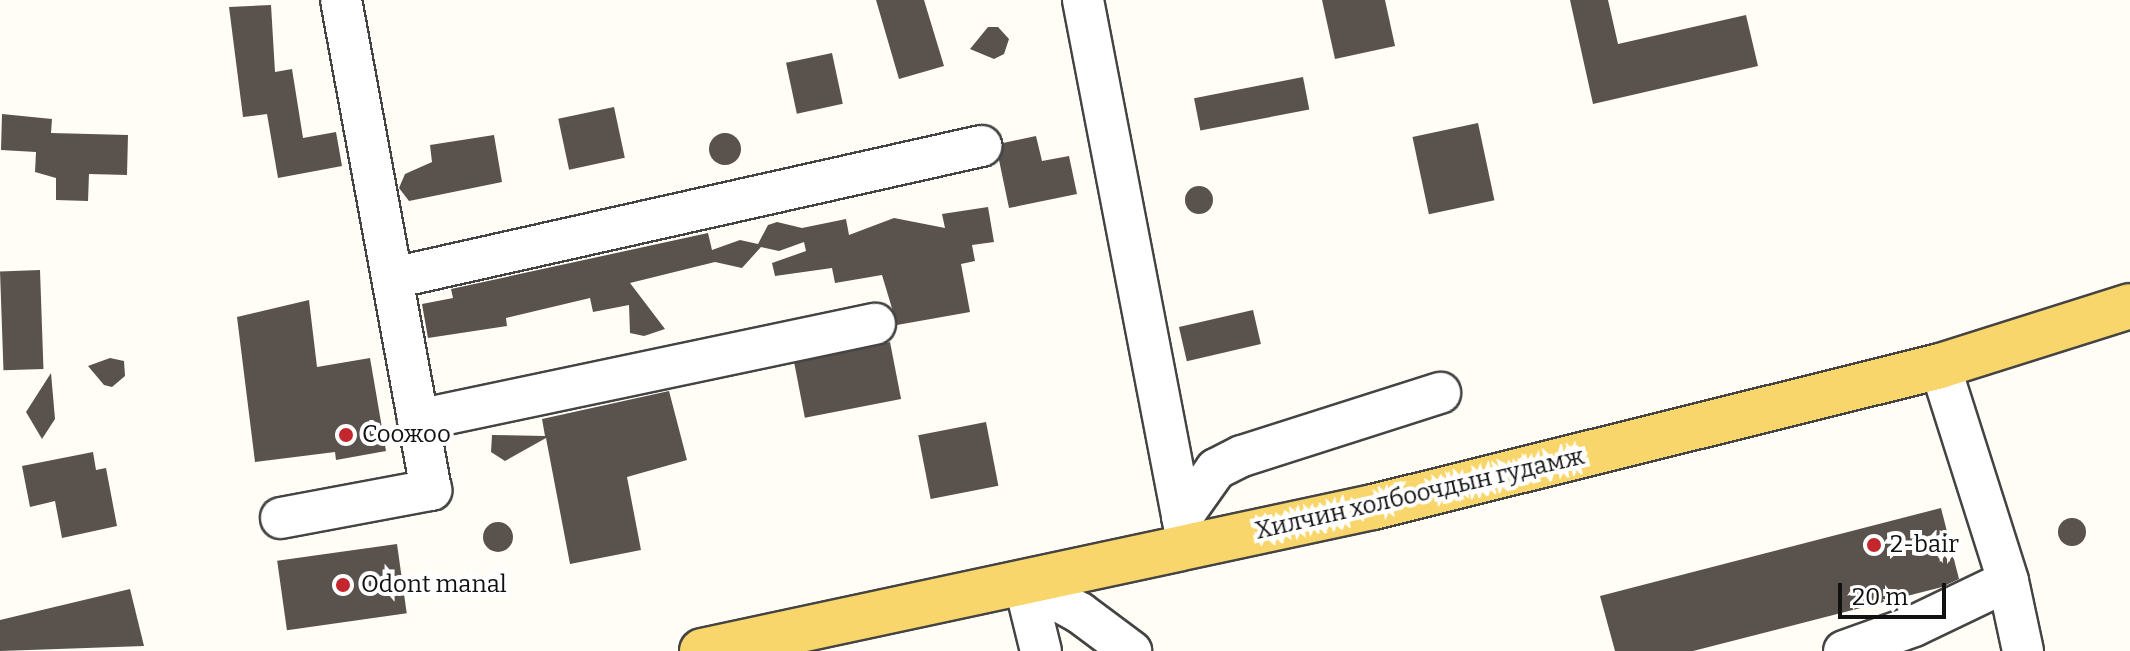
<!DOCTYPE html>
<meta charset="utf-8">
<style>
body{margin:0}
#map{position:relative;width:2130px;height:651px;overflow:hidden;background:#fffdf5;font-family:Bitter,serif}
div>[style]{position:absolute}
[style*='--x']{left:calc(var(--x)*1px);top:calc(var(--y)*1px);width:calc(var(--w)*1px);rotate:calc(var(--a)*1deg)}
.building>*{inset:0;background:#5a524d;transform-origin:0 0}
.round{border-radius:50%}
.roads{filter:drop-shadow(2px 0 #444) drop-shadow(-2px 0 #444) drop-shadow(0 2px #444) drop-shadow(0 -2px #444)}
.minor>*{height:40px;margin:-20px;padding:0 20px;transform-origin:20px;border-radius:20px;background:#fff}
.major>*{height:44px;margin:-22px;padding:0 22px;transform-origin:22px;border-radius:22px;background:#f9d66b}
.dots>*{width:22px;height:22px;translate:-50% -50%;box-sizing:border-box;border:4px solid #fff;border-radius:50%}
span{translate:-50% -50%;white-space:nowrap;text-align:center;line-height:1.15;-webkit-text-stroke:8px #fff;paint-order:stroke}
.poi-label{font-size:24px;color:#111}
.left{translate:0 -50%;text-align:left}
.street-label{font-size:24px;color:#111}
.scale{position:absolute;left:1838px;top:583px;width:108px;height:36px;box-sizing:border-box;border:4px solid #111;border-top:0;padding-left:10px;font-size:24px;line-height:28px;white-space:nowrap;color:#111;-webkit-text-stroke:6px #fff;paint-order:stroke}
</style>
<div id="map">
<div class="building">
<div style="clip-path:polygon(876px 0,924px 0,944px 66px,899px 79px)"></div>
<div style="clip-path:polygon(1322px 0,1385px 0,1395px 46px,1335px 59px)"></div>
<div style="clip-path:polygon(1570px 0,1608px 0,1618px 44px,1746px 15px,1758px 66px,1593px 104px)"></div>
<div style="clip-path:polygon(271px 5px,275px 72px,292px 69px,303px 138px,336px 132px,342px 166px,278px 178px,267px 114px,243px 117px,229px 7px)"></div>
<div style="clip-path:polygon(988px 27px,998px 27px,1009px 39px,1004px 54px,994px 59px,970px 49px)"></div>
<div style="left:832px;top:53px;width:52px;height:47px;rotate:78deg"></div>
<div style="left:1303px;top:77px;width:33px;height:111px;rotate:79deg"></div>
<div style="left:614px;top:107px;width:52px;height:57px;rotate:78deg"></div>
<div style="clip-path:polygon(2px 114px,52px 119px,51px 133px,128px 135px,127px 175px,89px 174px,88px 201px,56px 200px,56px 178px,35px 172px,36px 152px,1px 150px)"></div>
<div style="left:1478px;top:123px;width:79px;height:67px;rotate:78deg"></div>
<div class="round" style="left:709px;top:133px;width:32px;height:32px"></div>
<div style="clip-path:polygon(494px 135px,502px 182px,409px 201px,399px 188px,405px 174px,432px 162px,430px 145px)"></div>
<div style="clip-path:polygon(1036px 136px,1042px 161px,1069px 156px,1077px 194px,1009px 208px,999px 160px,1003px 143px)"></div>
<div class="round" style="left:1185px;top:186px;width:28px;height:28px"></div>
<div style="clip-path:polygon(988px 207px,994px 242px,972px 245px,975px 261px,961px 264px,970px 312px,897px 325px,882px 275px,835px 283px,832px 268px,775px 276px,772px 263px,806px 251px,804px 242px,779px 251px,761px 247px,742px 268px,715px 262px,630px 283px,665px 329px,644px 336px,630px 333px,629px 305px,593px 312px,590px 298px,506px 318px,507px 326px,428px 338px,422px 304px,453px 298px,451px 289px,708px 233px,712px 250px,740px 240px,758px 244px,768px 225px,777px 222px,802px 228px,846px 219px,849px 235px,894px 218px,945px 228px,942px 214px)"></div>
<div style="left:40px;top:270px;width:99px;height:40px;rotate:88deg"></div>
<div style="clip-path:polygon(309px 300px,317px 367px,370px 358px,386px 451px,336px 460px,335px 452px,255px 462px,237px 317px)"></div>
<div style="left:1253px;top:310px;width:35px;height:76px;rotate:77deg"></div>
<div style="left:890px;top:342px;width:58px;height:98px;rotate:79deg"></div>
<div style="clip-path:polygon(110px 358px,124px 361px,125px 376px,112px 387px,104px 385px,88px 366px)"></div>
<div style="clip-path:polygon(51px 373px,55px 419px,42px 439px,26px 412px)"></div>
<div style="clip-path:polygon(669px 391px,687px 460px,627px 477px,641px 550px,570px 564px,546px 438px,505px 461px,491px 452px,492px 435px,545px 436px,542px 419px)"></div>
<div style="left:986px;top:422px;width:65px;height:69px;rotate:79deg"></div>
<div style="clip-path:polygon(93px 452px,96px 470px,106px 468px,117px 526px,62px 538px,55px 501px,30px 507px,22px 466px)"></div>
<div style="clip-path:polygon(1941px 508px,1959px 579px,1942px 587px,1693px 651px,1615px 651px,1600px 596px)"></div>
<div class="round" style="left:2058px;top:518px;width:28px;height:28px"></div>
<div class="round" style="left:483px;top:522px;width:30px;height:30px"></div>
<div style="left:397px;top:544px;width:70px;height:121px;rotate:82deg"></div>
<div style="clip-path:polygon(130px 589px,144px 646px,0 651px,0 620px)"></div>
</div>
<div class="roads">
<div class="minor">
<div style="--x:1083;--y:0;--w:557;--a:79.13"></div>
<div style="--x:393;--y:278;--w:603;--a:-12.65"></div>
<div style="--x:1940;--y:366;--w:225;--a:72.4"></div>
<div style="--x:2008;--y:581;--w:72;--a:77.9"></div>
<div style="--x:418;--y:420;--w:467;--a:-11.9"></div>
<div style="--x:1182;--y:517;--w:59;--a:-54.7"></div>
<div style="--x:1216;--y:469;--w:29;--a:-27"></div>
<div style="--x:1242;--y:456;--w:208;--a:-17.7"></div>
<div style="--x:281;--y:518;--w:153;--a:-10.6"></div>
<div style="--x:431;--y:490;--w:498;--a:-100.4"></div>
<div style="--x:1024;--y:582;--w:64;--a:29"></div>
<div style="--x:1080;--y:613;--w:64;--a:36.7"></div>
<div style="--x:1024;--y:582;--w:71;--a:76.2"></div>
<div style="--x:1844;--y:651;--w:74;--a:-19.7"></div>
<div style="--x:1914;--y:626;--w:104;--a:-25.6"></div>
</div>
<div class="major">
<div style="--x:702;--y:651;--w:686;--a:-12.11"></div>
<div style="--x:1373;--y:507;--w:584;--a:-13.96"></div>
<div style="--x:1940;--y:366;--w:199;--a:-17.5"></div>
</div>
</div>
<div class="dots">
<div style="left:346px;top:435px;background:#c4262e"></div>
<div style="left:1874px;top:545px;background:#c4262e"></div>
<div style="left:343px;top:585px;background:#c4262e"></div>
</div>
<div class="poi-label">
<span class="left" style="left:362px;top:435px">Соожоо</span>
<span class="left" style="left:1890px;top:545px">2-bair</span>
<span class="left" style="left:361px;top:585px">Odont manal</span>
</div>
<div class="street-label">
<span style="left:1420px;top:494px;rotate:-13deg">Хилчин холбоочдын гудамж</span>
</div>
<div class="scale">20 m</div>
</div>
